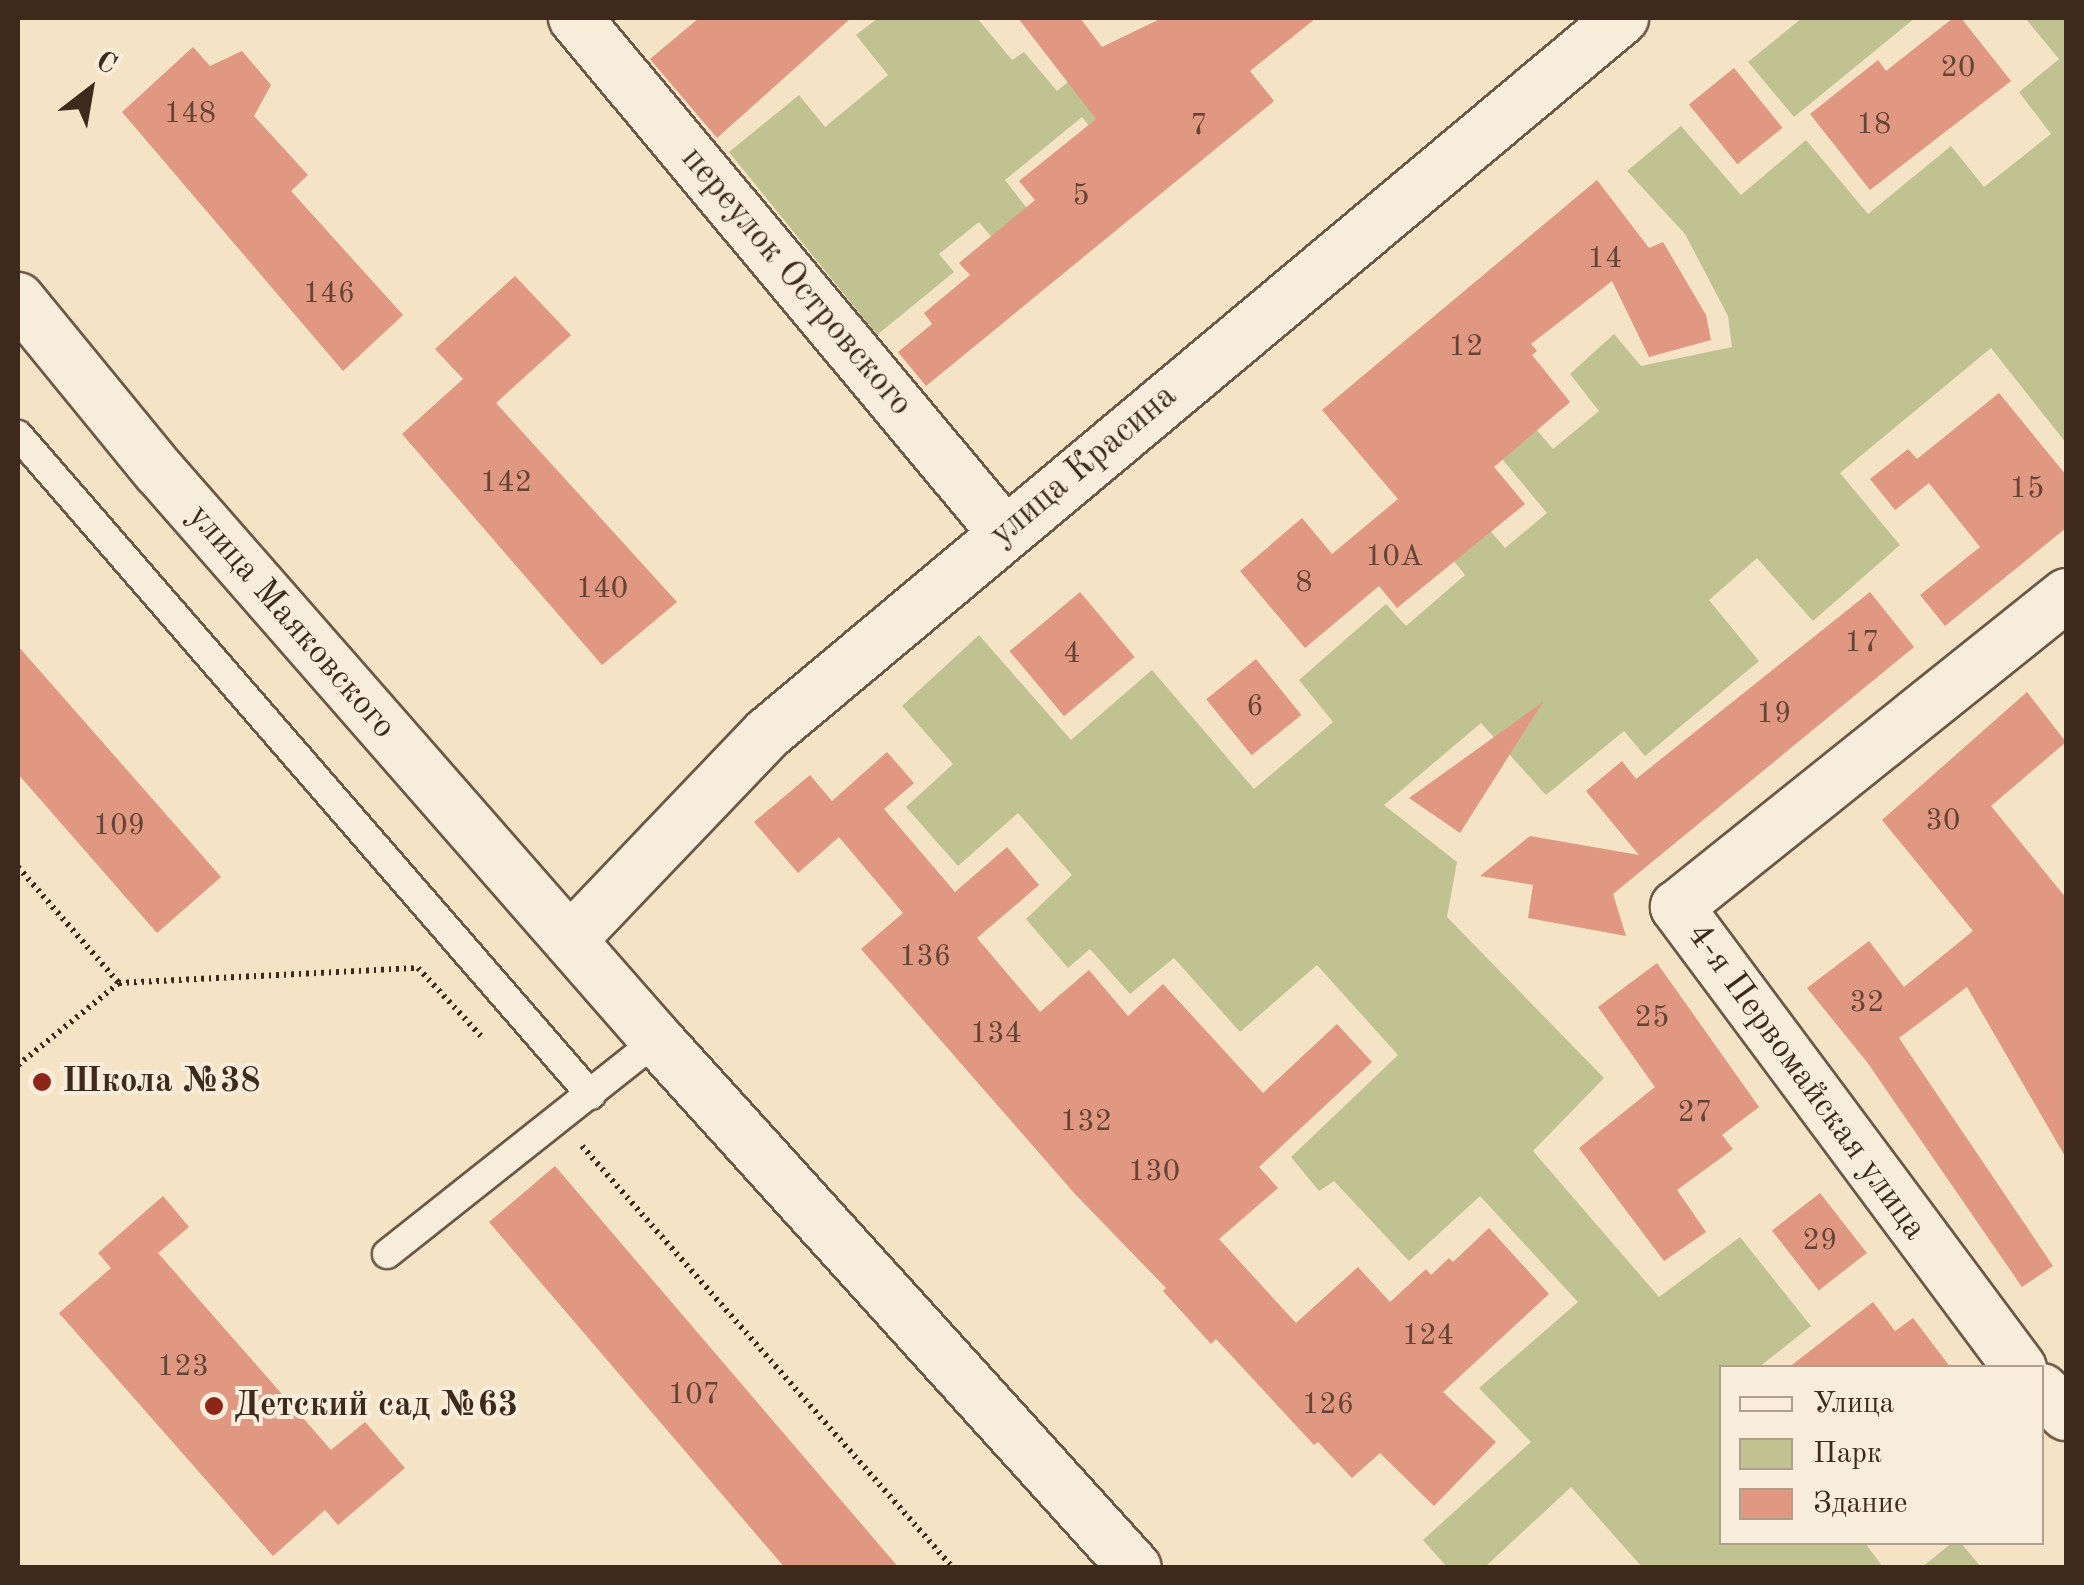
<!DOCTYPE html>
<meta charset="utf-8">
<style>
body{margin:0}
#map{position:relative;width:2084px;height:1585px;overflow:hidden;background:#f5e3c6;font-family:"Old Standard TT",serif}
div>[style]{position:absolute}
[style*='--x']{left:calc(var(--x)*1px);top:calc(var(--y)*1px);width:calc(var(--w)*1px);rotate:calc(var(--a)*1deg)}
.green>*{inset:0;background:#c1c292}
.building>*{inset:0;background:#e09882;transform-origin:0 0}
.path>*{height:6px;margin-top:-3px;transform-origin:0;background:repeating-linear-gradient(90deg,#3e291d 0 2.5px,transparent 0 7.5px)}
.roads{filter:drop-shadow(2px 0 #6c5847) drop-shadow(-2px 0 #6c5847) drop-shadow(0 2px #6c5847) drop-shadow(0 -2px #6c5847)}
.lane>*{height:28px;margin:-14px;padding:0 14px;transform-origin:14px;border-radius:14px;background:#f8edda}
.street>*{height:52px;margin:-26px;padding:0 26px;transform-origin:26px;border-radius:26px;background:#f8edda}
.dots>*{width:28px;height:28px;translate:-50% -50%;box-sizing:border-box;border:5px solid #f8edda;border-radius:50%}
span{translate:-50% -50%;white-space:nowrap;text-align:center;line-height:1.15;-webkit-text-stroke:8px #f8edda;paint-order:stroke}
.number-label{font-size:30px;color:#664536}
.number-label span{-webkit-text-stroke-width:0}
.street-label{font-size:35px;color:#3e291d}
.poi-label{font-size:35px;color:#3e291d;font-weight:700}
.left{translate:0 -50%;text-align:left}
.frame{position:absolute;inset:0;border:20px solid #3e291d;pointer-events:none}
.legend{position:absolute;left:1719px;top:1365px;width:325px;height:180px;box-sizing:border-box;background:#f8edda;border:2px solid #ae9f8e;margin:0;padding:12px 18px;list-style:none;font-size:30px;color:#3e291d}
.legend li{display:flex;align-items:center;gap:20px;height:50px}
.legend b{width:50px;border:2px solid #ae9f8e}
.north{position:absolute;left:40px;top:40px;width:100px;height:100px;-webkit-text-stroke:8px #f8edda;paint-order:stroke;rotate:31deg;font-size:28px;font-weight:700;line-height:40px;text-align:center;color:#3e291d}
.north::after{content:'';display:block;margin:auto;width:35px;height:45px;background:#3e291d;clip-path:polygon(50% 0,100% 100%,50% 72%,0 100%)}
</style>
<div id="map">
<div class="green">
<div style="clip-path:polygon(878px 18px,977px 18px,1012px 60px,1024px 52px,1057px 91px,1093px 61px,1125px 170px,1082px 117px,1005px 180px,1043px 229px,1008px 257px,979px 222px,939px 254px,954px 272px,877px 335px,729px 152px,799px 95px,825px 127px,888px 75px,856px 35px)"></div>
<div style="clip-path:polygon(1802px 18px,1915px 18px,1794px 117px,1748px 62px)"></div>
<div style="clip-path:polygon(2025px 18px,2066px 18px,2066px 443px,1991px 348px,1840px 473px,1900px 545px,1813px 621px,1757px 558px,1709px 600px,1759px 661px,1645px 756px,1624px 731px,1546px 795px,1481px 723px,1384px 805px,1457px 862px,1447px 917px,1604px 1078px,1533px 1151px,1659px 1297px,1740px 1237px,1811px 1326px,1759px 1367px,1722px 1368px,1722px 1542px,1865px 1543px,1883px 1567px,1642px 1567px,1571px 1487px,1485px 1567px,1447px 1567px,1423px 1540px,1531px 1442px,1479px 1388px,1578px 1302px,1480px 1196px,1409px 1261px,1334px 1181px,1319px 1191px,1291px 1157px,1398px 1055px,1317px 965px,1240px 1032px,1174px 958px,1130px 994px,1090px 949px,1068px 968px,1026px 919px,1072px 875px,1018px 813px,958px 866px,906px 807px,953px 764px,902px 706px,979px 635px,1071px 740px,1152px 670px,1254px 789px,1333px 722px,1299px 680px,1386px 604px,1406px 626px,1465px 575px,1397px 490px,1431px 461px,1505px 548px,1547px 513px,1477px 429px,1511px 400px,1553px 449px,1599px 411px,1570px 374px,1614px 334px,1641px 366px,1732px 347px,1728px 316px,1685px 234px,1627px 171px,1681px 126px,1741px 195px,1806px 140px,1868px 214px,1951px 146px,1984px 187px,2051px 134px,2019px 92px,2059px 59px)"></div>
<div style="clip-path:polygon(1953px 1542px,1961px 1543px,1981px 1567px,1922px 1567px)"></div>
</div>
<div class="building">
<div style="clip-path:polygon(699px 18px,851px 18px,717px 138px,650px 59px)"></div>
<div style="clip-path:polygon(1018px 18px,1080px 18px,1102px 47px,1162px 18px,1316px 18px,1250px 71px,1274px 101px,926px 386px,898px 352px,932px 324px,924px 313px,970px 275px,959px 263px,1035px 200px,1019px 181px,1096px 119px)"></div>
<div style="clip-path:polygon(1953px 18px,1961px 18px,2011px 81px,1870px 190px,1810px 114px,1878px 60px,1886px 71px)"></div>
<div style="clip-path:polygon(193px 47px,210px 66px,242px 51px,271px 85px,254px 116px,308px 175px,291px 191px,403px 315px,343px 371px,122px 112px)"></div>
<div style="left:1734px;top:68px;width:77px;height:58px;rotate:51deg"></div>
<div style="clip-path:polygon(1597px 180px,1649px 248px,1663px 242px,1706px 315px,1711px 340px,1649px 357px,1612px 281px,1531px 344px,1537px 351px,1532px 355px,1570px 402px,1494px 467px,1525px 504px,1397px 608px,1379px 586px,1305px 648px,1240px 571px,1302px 518px,1332px 554px,1398px 499px,1322px 410px)"></div>
<div style="clip-path:polygon(515px 276px,571px 335px,496px 403px,677px 602px,602px 665px,402px 434px,463px 379px,435px 349px)"></div>
<div style="clip-path:polygon(1999px 393px,2066px 475px,2066px 528px,1945px 626px,1920px 595px,1980px 547px,1929px 483px,1895px 510px,1870px 479px,1908px 449px,1917px 459px)"></div>
<div style="left:1080px;top:592px;width:85px;height:92px;rotate:50deg"></div>
<div style="clip-path:polygon(1870px 592px,1914px 647px,1613px 894px,1626px 936px,1528px 918px,1533px 885px,1480px 876px,1530px 836px,1639px 855px,1586px 791px,1622px 761px,1636px 779px)"></div>
<div style="clip-path:polygon(18px 646px,221px 877px,157px 933px,18px 774px)"></div>
<div style="left:1256px;top:659px;width:72px;height:64px;rotate:51deg"></div>
<div style="clip-path:polygon(2027px 692px,2066px 742px,1991px 806px,2066px 898px,2066px 1158px,1967px 987px,1899px 1038px,2053px 1266px,2022px 1287px,1867px 1062px,1807px 988px,1869px 941px,1904px 987px,1973px 931px,1882px 820px)"></div>
<div style="clip-path:polygon(1543px 702px,1460px 833px,1409px 798px)"></div>
<div style="clip-path:polygon(887px 752px,914px 783px,884px 809px,955px 892px,1007px 847px,1039px 885px,977px 938px,1040px 1012px,1089px 970px,1128px 1016px,1163px 984px,1263px 1093px,1337px 1024px,1372px 1062px,1259px 1167px,1278px 1188px,1219px 1239px,1296px 1323px,1358px 1267px,1390px 1302px,1426px 1269px,1431px 1275px,1449px 1258px,1453px 1262px,1489px 1228px,1549px 1294px,1443px 1392px,1496px 1442px,1434px 1506px,1380px 1453px,1352px 1478px,1318px 1442px,1314px 1445px,1216px 1339px,1211px 1344px,1163px 1291px,1166px 1288px,1075px 1194px,861px 949px,903px 913px,839px 837px,798px 873px,754px 822px,810px 775px,832px 801px)"></div>
<div style="clip-path:polygon(1657px 963px,1759px 1107px,1722px 1135px,1733px 1149px,1677px 1190px,1706px 1232px,1664px 1261px,1579px 1148px,1655px 1087px,1598px 1007px)"></div>
<div style="clip-path:polygon(555px 1166px,899px 1568px,785px 1568px,489px 1222px)"></div>
<div style="left:1820px;top:1193px;width:76px;height:61px;rotate:52deg"></div>
<div style="clip-path:polygon(163px 1196px,189px 1227px,158px 1253px,331px 1450px,365px 1422px,405px 1468px,338px 1525px,325px 1510px,273px 1556px,59px 1313px,111px 1268px,98px 1253px)"></div>
<div style="clip-path:polygon(1873px 1302px,1895px 1331px,1913px 1318px,1951px 1368px,1788px 1368px)"></div>
</div>
<div class="path">
<div style="--x:18;--y:867;--w:154;--a:49"></div>
<div style="--x:119;--y:983;--w:299;--a:-2.9"></div>
<div style="--x:418;--y:968;--w:94;--a:47.2"></div>
<div style="--x:18;--y:1065;--w:130;--a:-39.1"></div>
<div style="--x:582;--y:1146;--w:562;--a:48.68"></div>
</div>
<div class="roads">
<div class="lane">
<div style="--x:18;--y:435;--w:874;--a:49.04"></div>
<div style="--x:387;--y:1254;--w:345;--a:-38.4"></div>
</div>
<div class="street">
<div style="--x:575;--y:18;--w:670;--a:50.15"></div>
<div style="--x:18;--y:299;--w:222;--a:50.7"></div>
<div style="--x:159;--y:471;--w:756;--a:48.81"></div>
<div style="--x:657;--y:1040;--w:712;--a:47.85"></div>
<div style="--x:570;--y:940;--w:286;--a:-46.3"></div>
<div style="--x:768;--y:733;--w:1114;--a:-39.94"></div>
<div style="--x:2020;--y:1368;--w:575;--a:-126.65"></div>
<div style="--x:1677;--y:907;--w:499;--a:-38.7"></div>
<div style="--x:2042;--y:1390;--w:34;--a:45"></div>
</div>
</div>
<div class="dots">
<div style="left:42px;top:1082px;background:#8f2418"></div>
<div style="left:214px;top:1406px;background:#8f2418"></div>
</div>
<div class="number-label">
<span style="left:1958px;top:68px">20</span>
<span style="left:190px;top:114px">148</span>
<span style="left:1874px;top:125px">18</span>
<span style="left:1199px;top:126px">7</span>
<span style="left:1081px;top:196px">5</span>
<span style="left:1605px;top:259px">14</span>
<span style="left:329px;top:294px">146</span>
<span style="left:1466px;top:347px">12</span>
<span style="left:506px;top:483px">142</span>
<span style="left:2027px;top:489px">15</span>
<span style="left:1394px;top:557px">10А</span>
<span style="left:1304px;top:583px">8</span>
<span style="left:602px;top:589px">140</span>
<span style="left:1862px;top:643px">17</span>
<span style="left:1072px;top:654px">4</span>
<span style="left:1255px;top:707px">6</span>
<span style="left:1774px;top:714px">19</span>
<span style="left:1943px;top:821px">30</span>
<span style="left:119px;top:826px">109</span>
<span style="left:925px;top:957px">136</span>
<span style="left:1867px;top:1003px">32</span>
<span style="left:1652px;top:1018px">25</span>
<span style="left:996px;top:1034px">134</span>
<span style="left:1695px;top:1113px">27</span>
<span style="left:1086px;top:1122px">132</span>
<span style="left:1154px;top:1172px">130</span>
<span style="left:1820px;top:1241px">29</span>
<span style="left:1428px;top:1336px">124</span>
<span style="left:183px;top:1367px">123</span>
<span style="left:694px;top:1395px">107</span>
<span style="left:1328px;top:1405px">126</span>
</div>
<div class="street-label">
<span style="left:796px;top:282px;rotate:50deg">переулок Островского</span>
<span style="left:1084px;top:466px;rotate:-40deg">улица Красина</span>
<span style="left:291px;top:622px;rotate:49deg">улица Маяковского</span>
<span style="left:1806px;top:1082px;rotate:54deg">4-я Первомайская улица</span>
</div>
<div class="poi-label">
<span class="left" style="left:62px;top:1082px">Школа №38</span>
<span class="left" style="left:234px;top:1406px">Детский сад №63</span>
</div>
<div class="frame"></div>
<ul class="legend">
<li><b style="height:12px;background:#f8edda"></b>Улица</li>
<li><b style="height:28px;background:#c1c292"></b>Парк</li>
<li><b style="height:28px;background:#e09882"></b>Здание</li>
</ul>
<div class="north">С</div>
</div>
